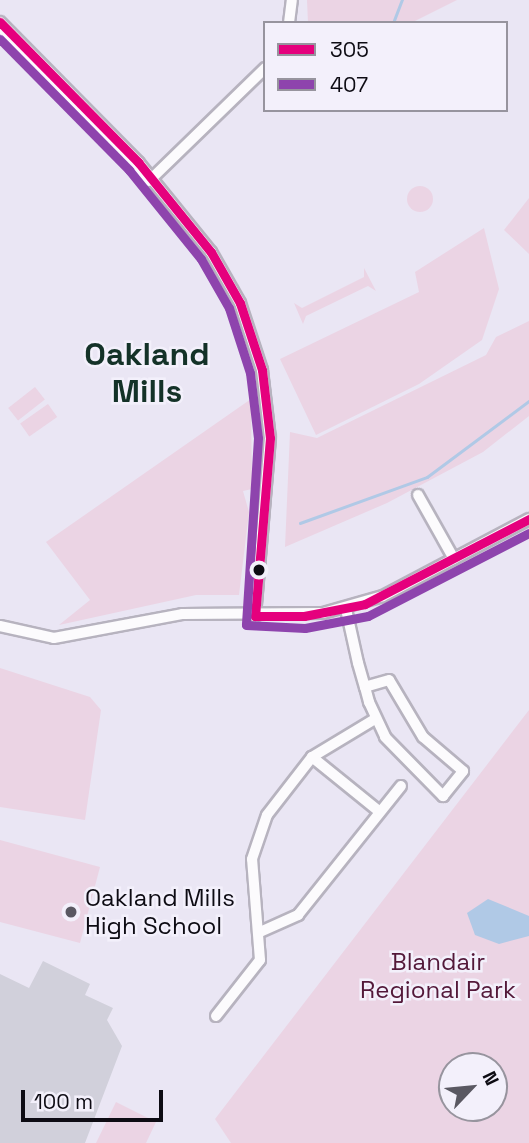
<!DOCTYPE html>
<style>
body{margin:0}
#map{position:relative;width:529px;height:1143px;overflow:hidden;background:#eae6f4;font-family:"Space Grotesk",sans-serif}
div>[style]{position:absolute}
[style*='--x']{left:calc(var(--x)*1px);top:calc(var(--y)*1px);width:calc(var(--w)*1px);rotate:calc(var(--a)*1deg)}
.green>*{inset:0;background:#ebd4e4;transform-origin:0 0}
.round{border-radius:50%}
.water>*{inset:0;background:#b0c9e6}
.stream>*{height:2.5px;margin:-1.25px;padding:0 1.25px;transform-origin:1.25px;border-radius:1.25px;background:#b0c9e6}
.building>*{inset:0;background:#d1d0db}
.roads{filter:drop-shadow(2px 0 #b7b3bf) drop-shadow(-2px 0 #b7b3bf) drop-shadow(0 2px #b7b3bf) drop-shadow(0 -2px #b7b3bf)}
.minor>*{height:10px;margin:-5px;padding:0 5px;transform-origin:5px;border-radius:5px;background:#fcfbfd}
.bus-1>*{height:9px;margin:-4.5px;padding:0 4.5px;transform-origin:4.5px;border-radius:4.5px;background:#e5007d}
.bus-2>*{height:9px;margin:-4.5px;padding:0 4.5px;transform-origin:4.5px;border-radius:4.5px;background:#8e44ad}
.dots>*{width:19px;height:19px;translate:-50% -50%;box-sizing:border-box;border:4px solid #f3f0fb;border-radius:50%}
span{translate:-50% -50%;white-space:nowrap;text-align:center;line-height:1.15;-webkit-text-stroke:5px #f3f0fb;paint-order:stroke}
.poi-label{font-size:24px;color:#0d0b13}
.left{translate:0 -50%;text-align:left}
.park-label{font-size:24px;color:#531839}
.district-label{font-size:32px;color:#143228;font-weight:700}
.legend{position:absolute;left:263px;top:21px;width:245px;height:91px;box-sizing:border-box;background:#f3f0fb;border:2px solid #97949e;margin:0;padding:9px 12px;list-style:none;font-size:21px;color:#0d0b13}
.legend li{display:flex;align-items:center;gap:14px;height:35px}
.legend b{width:35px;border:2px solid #97949e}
.north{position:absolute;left:438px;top:1052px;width:70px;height:70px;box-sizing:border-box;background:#f3f0fb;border:2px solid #97949e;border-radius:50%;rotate:64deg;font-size:19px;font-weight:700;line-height:28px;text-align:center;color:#0d0b13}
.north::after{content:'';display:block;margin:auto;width:24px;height:32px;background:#5a5862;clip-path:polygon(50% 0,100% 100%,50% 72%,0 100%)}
.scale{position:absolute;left:21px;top:1090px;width:142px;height:32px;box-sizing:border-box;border:4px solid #0d0b13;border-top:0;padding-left:9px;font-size:21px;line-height:24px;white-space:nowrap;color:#0d0b13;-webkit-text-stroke:5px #f3f0fb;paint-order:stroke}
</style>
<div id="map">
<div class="green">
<div style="clip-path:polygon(307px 0,457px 0,411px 23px,308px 23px)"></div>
<div class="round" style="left:407px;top:186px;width:26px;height:26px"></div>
<div style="clip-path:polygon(529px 198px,529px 254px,504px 230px)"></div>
<div style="clip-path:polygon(484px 228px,499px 289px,482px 340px,419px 384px,316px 435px,280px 359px,419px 292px,415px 272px)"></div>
<div style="clip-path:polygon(364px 268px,376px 291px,368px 286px,306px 316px,303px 324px,294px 303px,302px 308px,364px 277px)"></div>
<div style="clip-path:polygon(529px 321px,529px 416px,483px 452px,387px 503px,285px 547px,290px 432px,317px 438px,486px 355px,496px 337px)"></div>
<div style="left:35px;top:387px;width:16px;height:34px;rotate:52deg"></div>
<div style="clip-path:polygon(251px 399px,252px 489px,243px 491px,249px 512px,239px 595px,196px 595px,59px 625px,90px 600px,46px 542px)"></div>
<div style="left:48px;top:404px;width:16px;height:34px;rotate:55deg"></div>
<div style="clip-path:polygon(0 668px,90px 697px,101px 710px,85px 820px,0 807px)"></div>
<div style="clip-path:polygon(evenodd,529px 710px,529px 1143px,231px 1143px,215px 1119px,529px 710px,452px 1066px,494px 1066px,494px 1108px,452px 1108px,452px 1066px)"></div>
<div style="clip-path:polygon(0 840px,100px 867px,80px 943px,0 922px)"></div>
<div style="clip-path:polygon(116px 1102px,156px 1122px,146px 1143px,96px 1143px)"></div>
</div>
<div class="water">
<div style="clip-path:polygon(488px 899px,529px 916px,529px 936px,499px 944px,475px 935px,467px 913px)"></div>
</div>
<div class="stream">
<div style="--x:393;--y:23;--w:25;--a:-69"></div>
<div style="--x:300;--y:523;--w:135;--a:-19.9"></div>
<div style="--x:427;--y:477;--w:127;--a:-36.7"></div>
</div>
<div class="building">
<div style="clip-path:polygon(43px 961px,90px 984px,85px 995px,113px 1008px,107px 1020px,122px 1046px,85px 1143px,0 1143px,0 974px,29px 988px)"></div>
</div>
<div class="roads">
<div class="minor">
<div style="--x:0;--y:22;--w:197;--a:45.4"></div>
<div style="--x:138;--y:162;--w:116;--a:51"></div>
<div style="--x:211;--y:252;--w:59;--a:60.4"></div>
<div style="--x:240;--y:303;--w:71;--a:71.8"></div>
<div style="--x:262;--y:370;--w:68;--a:83.3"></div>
<div style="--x:270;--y:438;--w:179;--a:94.8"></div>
<div style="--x:289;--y:23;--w:23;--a:-83"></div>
<div style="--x:0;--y:33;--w:207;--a:44.8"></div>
<div style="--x:149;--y:181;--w:162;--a:-44.2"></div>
<div style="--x:418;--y:495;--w:73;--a:60.6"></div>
<div style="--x:346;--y:609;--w:55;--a:77.5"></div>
<div style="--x:358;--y:663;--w:25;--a:74"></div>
<div style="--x:365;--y:687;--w:16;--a:75"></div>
<div style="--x:369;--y:702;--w:38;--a:65"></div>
<div style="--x:385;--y:737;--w:83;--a:45.5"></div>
<div style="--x:443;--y:796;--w:32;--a:-51"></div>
<div style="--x:463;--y:771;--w:52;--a:-139.6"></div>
<div style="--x:423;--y:737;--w:66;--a:-120.8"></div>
<div style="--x:389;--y:680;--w:25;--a:164"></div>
<div style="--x:0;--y:626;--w:55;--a:12.5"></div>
<div style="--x:54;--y:638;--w:130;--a:-10.6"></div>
<div style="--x:182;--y:614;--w:141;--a:-0.4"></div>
<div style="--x:323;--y:613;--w:62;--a:-15.8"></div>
<div style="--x:383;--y:596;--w:165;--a:-27.8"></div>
<div style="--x:312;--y:757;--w:87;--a:39"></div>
<div style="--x:260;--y:932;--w:42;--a:-24.1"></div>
<div style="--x:298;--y:915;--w:165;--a:-51.4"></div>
<div style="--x:216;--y:1016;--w:71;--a:-51.8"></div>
<div style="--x:260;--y:960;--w:101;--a:-94.5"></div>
<div style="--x:252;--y:859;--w:46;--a:-71.2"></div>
<div style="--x:267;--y:815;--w:73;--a:-52.2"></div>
<div style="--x:312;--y:757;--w:74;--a:-31.1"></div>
</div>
</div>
<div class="bus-1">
<div style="--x:0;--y:22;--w:197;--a:45.4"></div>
<div style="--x:138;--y:162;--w:116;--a:51"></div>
<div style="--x:211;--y:252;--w:59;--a:60.4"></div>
<div style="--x:240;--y:303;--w:71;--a:71.8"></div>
<div style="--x:262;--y:370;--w:68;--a:83.3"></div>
<div style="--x:270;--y:438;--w:179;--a:94.8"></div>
<div style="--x:255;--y:616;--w:49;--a:0"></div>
<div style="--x:304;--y:616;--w:62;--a:-11.1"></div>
<div style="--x:365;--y:604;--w:185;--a:-27.4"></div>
</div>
<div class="bus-2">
<div style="--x:0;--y:39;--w:184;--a:45.4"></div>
<div style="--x:129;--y:170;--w:114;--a:51"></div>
<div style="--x:201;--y:259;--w:56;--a:60.3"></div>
<div style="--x:229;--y:308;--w:68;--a:72.1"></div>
<div style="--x:250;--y:373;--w:65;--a:83"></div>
<div style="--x:258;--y:438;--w:187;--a:93.7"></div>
<div style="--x:246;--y:625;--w:59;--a:2.9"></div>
<div style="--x:305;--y:628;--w:64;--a:-10.8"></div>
<div style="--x:368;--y:616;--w:181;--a:-27.3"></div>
</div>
<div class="dots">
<div style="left:259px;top:570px;background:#0d0b13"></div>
<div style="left:71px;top:912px;background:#5a5862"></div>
</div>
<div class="poi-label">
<span class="left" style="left:85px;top:912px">Oakland Mills<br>High School</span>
</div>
<div class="park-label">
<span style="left:438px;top:976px">Blandair<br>Regional Park</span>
</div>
<div class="district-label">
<span style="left:147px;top:373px">Oakland<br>Mills</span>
</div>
<ul class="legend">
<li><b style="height:9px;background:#e5007d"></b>305</li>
<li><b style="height:9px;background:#8e44ad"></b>407</li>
</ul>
<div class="north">N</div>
<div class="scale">100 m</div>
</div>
